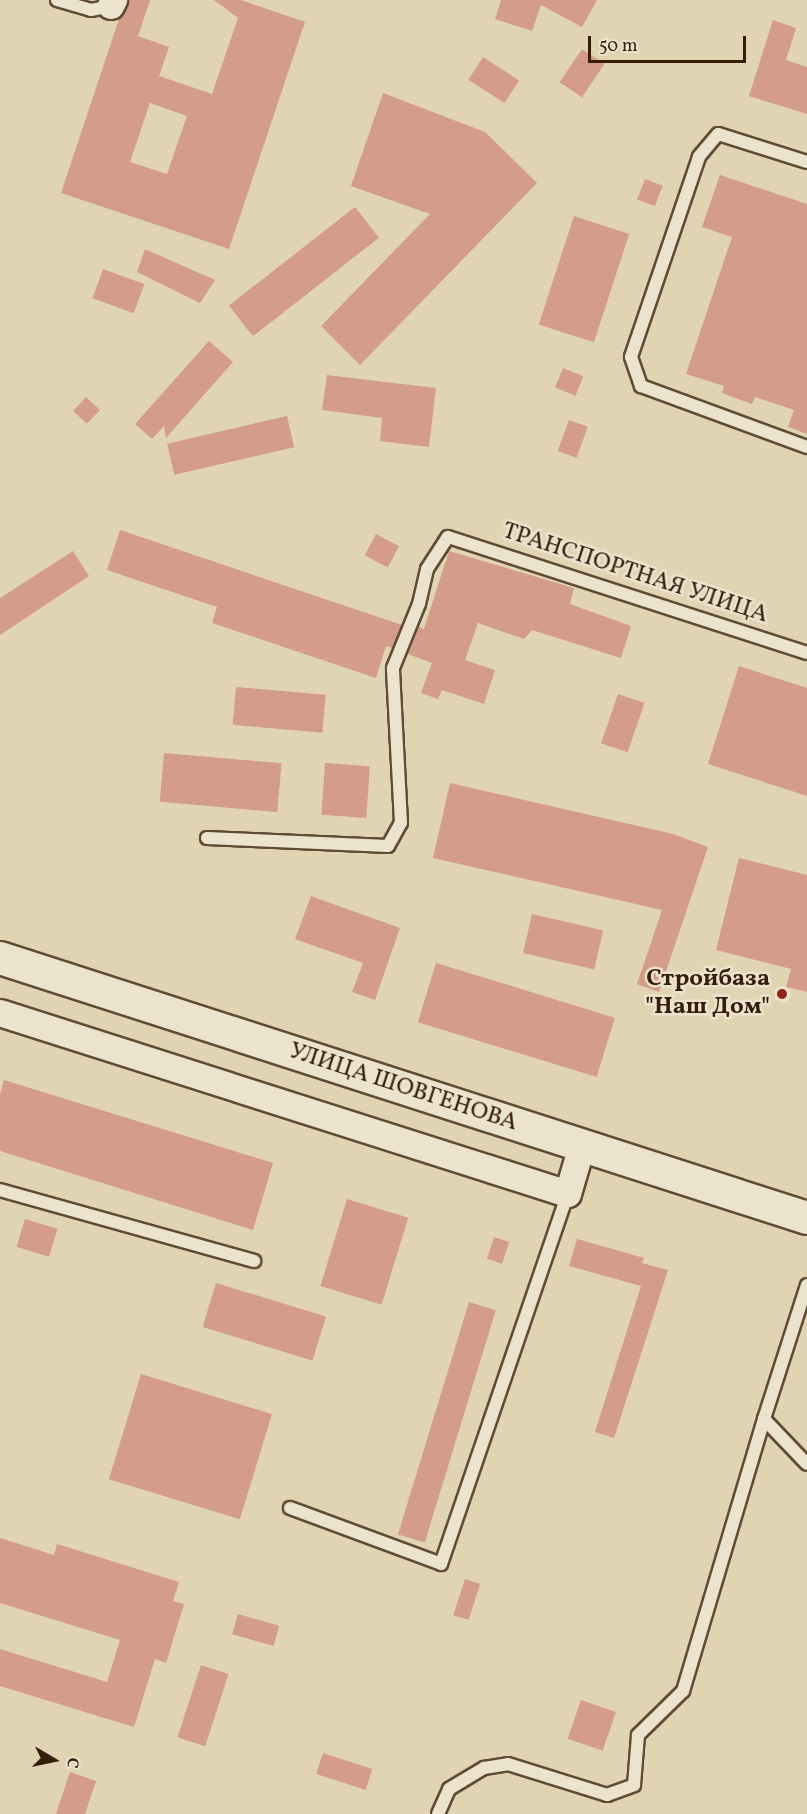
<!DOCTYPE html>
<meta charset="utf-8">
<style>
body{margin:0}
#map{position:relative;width:807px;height:1814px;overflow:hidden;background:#e0d4b3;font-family:Vollkorn,serif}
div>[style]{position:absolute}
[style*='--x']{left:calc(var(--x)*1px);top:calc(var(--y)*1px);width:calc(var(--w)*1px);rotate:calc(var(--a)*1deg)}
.building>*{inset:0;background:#d39d8a;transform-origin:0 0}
.roads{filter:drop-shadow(2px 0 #604b34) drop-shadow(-2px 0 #604b34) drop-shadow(0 2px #604b34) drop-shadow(0 -2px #604b34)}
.service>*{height:12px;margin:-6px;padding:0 6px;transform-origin:6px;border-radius:6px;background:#ebe3ce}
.minor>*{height:26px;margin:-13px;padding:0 13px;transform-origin:13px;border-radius:13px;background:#ebe3ce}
.tertiary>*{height:32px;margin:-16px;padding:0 16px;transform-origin:16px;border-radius:16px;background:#ebe3ce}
.dots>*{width:16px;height:16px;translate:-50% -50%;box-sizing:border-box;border:3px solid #ebe3ce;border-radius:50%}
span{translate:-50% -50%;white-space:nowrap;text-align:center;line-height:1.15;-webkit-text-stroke:5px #ebe3ce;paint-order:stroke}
.street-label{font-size:24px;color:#361d0a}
.poi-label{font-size:24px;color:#361d0a;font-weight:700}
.right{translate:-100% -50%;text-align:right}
.north{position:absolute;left:24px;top:1730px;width:60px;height:60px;-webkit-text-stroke:4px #ebe3ce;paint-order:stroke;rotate:99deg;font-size:16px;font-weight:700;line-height:24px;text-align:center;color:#361d0a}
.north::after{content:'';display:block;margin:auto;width:21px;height:27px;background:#361d0a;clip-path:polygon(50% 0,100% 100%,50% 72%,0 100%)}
.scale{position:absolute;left:588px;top:36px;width:158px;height:27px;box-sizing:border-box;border:3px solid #361d0a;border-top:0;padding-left:8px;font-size:18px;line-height:21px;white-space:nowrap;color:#361d0a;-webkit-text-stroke:4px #ebe3ce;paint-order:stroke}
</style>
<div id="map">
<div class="building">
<div style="clip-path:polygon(evenodd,129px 0,150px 0,138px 36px,169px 47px,159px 76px,212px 94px,238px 18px,214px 0,241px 0,305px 22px,229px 249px,61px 193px,119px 19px,129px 0,150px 103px,187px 116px,167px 174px,130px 162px,150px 103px)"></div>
<div style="clip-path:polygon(501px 0,597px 0,582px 27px,541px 5px,532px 31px,495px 19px)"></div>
<div style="clip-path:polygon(773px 20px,796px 28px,786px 60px,807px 67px,807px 114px,749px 96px)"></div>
<div style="left:582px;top:49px;width:27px;height:40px;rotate:34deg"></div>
<div style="left:483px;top:57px;width:43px;height:27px;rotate:33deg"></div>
<div style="clip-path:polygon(383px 93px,485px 132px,537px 183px,360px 365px,321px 326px,430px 214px,351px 186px)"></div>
<div style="clip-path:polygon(720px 175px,807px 204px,807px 434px,788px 427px,794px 410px,755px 397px,752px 404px,722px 393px,724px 386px,686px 374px,732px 237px,702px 227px)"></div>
<div style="left:645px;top:179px;width:19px;height:22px;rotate:21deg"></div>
<div style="left:355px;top:207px;width:39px;height:160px;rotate:52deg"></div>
<div style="left:574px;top:216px;width:58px;height:114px;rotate:18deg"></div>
<div style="clip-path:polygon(145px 249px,215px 280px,200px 303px,137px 272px)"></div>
<div style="left:103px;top:269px;width:44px;height:31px;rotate:20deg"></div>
<div style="clip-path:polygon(209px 341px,233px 362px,166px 438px,164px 426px,152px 439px,135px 424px)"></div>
<div style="left:563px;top:368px;width:22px;height:21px;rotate:22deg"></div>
<div style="clip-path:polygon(327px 375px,436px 388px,429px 447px,380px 441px,382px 418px,322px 410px)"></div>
<div style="left:86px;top:397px;width:19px;height:19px;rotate:43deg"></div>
<div style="left:287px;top:416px;width:32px;height:123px;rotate:77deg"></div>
<div style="left:569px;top:420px;width:20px;height:33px;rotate:20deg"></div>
<div style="clip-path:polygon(120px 530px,402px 625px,392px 648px,386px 646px,376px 678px,212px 623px,217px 607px,107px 570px)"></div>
<div style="left:376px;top:534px;width:26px;height:24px;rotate:28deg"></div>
<div style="clip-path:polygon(73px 551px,89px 576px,0 635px,0 598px)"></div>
<div style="clip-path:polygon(449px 551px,574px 588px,570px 604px,631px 626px,621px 658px,532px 630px,524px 639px,478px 623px,465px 660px,495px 670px,484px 704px,442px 690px,438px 699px,421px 693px,432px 663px,408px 654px,419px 627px,424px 629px)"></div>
<div style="clip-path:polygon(739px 666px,807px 688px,807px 796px,708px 764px)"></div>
<div style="left:236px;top:687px;width:90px;height:38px;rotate:5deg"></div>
<div style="left:618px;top:694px;width:28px;height:52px;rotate:19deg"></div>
<div style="left:164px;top:753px;width:118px;height:49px;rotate:5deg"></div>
<div style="left:325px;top:763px;width:45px;height:52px;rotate:4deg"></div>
<div style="clip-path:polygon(450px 783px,673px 834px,708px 847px,659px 992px,637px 984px,662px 910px,433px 858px)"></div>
<div style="clip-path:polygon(739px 858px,807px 875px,807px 992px,786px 987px,791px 969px,716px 950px)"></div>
<div style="clip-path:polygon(311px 896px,400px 928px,375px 1000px,352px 992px,363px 963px,295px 939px)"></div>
<div style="left:532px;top:914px;width:73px;height:40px;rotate:13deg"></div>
<div style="left:436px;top:963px;width:187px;height:62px;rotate:17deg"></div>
<div style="clip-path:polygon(4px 1080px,273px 1163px,253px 1230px,0 1151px,0 1094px)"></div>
<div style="left:347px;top:1199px;width:64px;height:91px;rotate:17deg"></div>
<div style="left:25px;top:1219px;width:34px;height:29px;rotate:17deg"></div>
<div style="left:494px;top:1237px;width:16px;height:23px;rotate:18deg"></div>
<div style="clip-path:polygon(577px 1239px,644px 1258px,642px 1263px,668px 1270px,614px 1438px,595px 1432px,641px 1286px,569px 1266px)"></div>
<div style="left:216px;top:1283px;width:115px;height:46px;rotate:17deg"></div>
<div style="left:469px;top:1302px;width:28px;height:243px;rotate:17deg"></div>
<div style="left:141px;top:1374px;width:137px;height:110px;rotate:17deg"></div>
<div style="clip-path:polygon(0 1538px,54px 1555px,57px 1544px,179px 1582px,173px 1601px,184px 1604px,166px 1663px,155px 1659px,134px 1727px,0 1686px,0 1649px,107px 1682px,120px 1640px,0 1603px)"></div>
<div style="left:465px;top:1579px;width:16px;height:38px;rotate:18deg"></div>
<div style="left:238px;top:1614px;width:43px;height:21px;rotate:16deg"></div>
<div style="left:201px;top:1665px;width:29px;height:76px;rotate:18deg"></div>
<div style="left:581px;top:1700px;width:37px;height:41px;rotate:19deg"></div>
<div style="left:323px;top:1753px;width:52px;height:22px;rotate:18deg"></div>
<div style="clip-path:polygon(70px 1772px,96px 1781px,85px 1814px,56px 1814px)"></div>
</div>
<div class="roads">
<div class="service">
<div style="--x:57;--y:0;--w:35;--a:16"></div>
<div style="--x:91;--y:10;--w:20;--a:-11"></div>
<div style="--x:807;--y:162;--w:93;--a:-162.5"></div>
<div style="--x:718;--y:134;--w:30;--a:130"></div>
<div style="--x:699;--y:157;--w:211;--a:108.8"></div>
<div style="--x:631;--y:357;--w:31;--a:71"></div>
<div style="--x:641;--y:386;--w:177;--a:20.2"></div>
<div style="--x:207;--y:838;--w:181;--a:2.5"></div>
<div style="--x:388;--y:846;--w:26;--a:-61"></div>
<div style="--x:401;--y:823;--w:155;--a:-93"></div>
<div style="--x:393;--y:668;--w:69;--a:-67.9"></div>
<div style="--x:419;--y:604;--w:36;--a:-77"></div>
<div style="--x:427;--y:569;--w:38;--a:-57"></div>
<div style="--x:448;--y:537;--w:377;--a:17.9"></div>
<div style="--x:0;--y:1190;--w:264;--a:15.6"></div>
<div style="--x:807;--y:1285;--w:141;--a:107.8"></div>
<div style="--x:764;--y:1419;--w:62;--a:46.3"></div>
<div style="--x:290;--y:1508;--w:161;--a:20.3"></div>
<div style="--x:441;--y:1564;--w:391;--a:-71.1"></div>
<div style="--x:438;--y:1814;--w:27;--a:-66"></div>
<div style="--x:449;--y:1789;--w:41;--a:-31"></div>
<div style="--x:484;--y:1768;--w:24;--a:-9"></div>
<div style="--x:508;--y:1764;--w:104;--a:17.4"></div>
<div style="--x:607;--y:1795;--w:29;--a:-20"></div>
<div style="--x:634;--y:1785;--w:50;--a:-85.4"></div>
<div style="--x:638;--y:1735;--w:63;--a:-44.4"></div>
<div style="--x:683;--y:1691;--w:284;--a:-73.4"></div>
</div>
<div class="minor">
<div style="--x:111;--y:6;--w:7;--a:-63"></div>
<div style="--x:0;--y:1013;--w:596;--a:17.68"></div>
<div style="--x:568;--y:1194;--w:50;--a:-73.7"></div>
</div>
<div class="tertiary">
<div style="--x:0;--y:958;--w:848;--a:17.86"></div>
</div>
</div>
<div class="dots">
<div style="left:782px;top:994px;background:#8f2418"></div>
</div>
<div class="street-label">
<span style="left:635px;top:574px;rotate:18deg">ТРАНСПОРТНАЯ УЛИЦА</span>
<span style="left:403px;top:1088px;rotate:18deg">УЛИЦА ШОВГЕНОВА</span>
</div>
<div class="poi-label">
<span class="right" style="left:770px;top:994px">Стройбаза<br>"Наш Дом"</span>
</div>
<div class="north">С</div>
<div class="scale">50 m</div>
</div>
